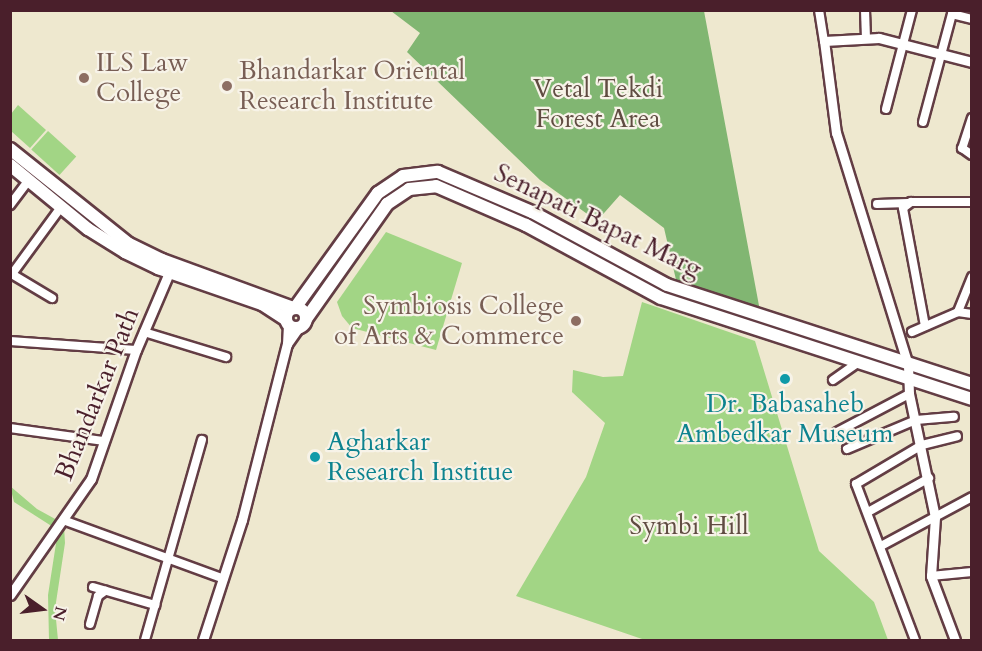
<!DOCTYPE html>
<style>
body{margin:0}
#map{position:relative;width:982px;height:651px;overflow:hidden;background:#eee8cf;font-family:Cardo,serif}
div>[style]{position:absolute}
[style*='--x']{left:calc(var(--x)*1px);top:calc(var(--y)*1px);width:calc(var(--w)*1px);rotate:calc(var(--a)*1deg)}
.green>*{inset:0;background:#a2d585;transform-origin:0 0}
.forest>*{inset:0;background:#81b672}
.roads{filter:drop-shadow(2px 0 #633d44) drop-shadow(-2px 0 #633d44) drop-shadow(0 2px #633d44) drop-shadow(0 -2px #633d44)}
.minor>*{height:8px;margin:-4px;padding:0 4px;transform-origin:4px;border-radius:4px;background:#fff}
.tertiary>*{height:9px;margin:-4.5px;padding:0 4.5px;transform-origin:4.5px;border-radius:4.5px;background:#fff}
.primary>*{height:12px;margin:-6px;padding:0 6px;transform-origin:6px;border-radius:6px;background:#fff}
.primary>.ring{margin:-6px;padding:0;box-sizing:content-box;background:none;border:12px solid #fff;border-radius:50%}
.dots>*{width:16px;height:16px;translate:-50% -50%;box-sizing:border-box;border:3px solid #f7f3e8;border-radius:50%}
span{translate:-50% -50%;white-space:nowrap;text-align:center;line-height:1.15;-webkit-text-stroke:4.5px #f7f3e8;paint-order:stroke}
.education-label{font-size:26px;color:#785e54}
.left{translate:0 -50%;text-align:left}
.right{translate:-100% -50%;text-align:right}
.park-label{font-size:26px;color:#604c42}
.street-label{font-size:26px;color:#4a1f2b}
.culture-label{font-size:26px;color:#0d838f}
.frame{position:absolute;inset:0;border:12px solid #4a1f2b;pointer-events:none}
.north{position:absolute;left:12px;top:579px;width:60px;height:60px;-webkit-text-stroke:4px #f7f3e8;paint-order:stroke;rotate:104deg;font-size:16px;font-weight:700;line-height:24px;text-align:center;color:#4a1f2b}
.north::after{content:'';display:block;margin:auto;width:21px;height:27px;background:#4a1f2b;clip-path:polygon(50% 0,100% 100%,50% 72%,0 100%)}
</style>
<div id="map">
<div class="green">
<div style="clip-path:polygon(18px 105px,46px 130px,30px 148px,11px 131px,11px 114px)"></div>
<div style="left:48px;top:131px;width:38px;height:25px;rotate:42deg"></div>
<div style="clip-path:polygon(386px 232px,462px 263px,436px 350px,352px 328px,342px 316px,337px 302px)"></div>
<div style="clip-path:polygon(642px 302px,755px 341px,819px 551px,874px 602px,888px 640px,645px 640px,516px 596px,586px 477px,605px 423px,572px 392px,573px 370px,603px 377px,623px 376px)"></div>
<div style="clip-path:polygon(10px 486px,37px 509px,57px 520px,53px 527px,14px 502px)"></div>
<div style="clip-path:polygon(64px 526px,65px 543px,55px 609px,58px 640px,49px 640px,48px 595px,57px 537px)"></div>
</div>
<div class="forest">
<div style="clip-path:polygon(391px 11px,704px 11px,760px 311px,677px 284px,664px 228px,620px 195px,597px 221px,540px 180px,407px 52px,420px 33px)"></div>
</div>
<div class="roads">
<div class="minor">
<div style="--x:819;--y:10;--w:31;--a:81"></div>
<div style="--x:865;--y:10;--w:27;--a:88"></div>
<div style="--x:952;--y:14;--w:21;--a:14"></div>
<div style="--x:886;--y:109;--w:102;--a:-75.3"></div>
<div style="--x:972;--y:118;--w:32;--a:108"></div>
<div style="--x:962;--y:148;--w:12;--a:35"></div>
<div style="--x:923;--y:122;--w:116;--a:-75"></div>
<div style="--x:877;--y:204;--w:31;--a:-2"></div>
<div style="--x:10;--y:205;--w:31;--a:-53"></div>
<div style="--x:10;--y:273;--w:49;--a:30.8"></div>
<div style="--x:12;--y:274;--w:83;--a:-53.8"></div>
<div style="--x:972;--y:277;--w:38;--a:112"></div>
<div style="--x:958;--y:312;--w:14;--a:8"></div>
<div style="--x:925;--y:326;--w:120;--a:-100.6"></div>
<div style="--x:903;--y:208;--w:10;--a:-37"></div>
<div style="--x:911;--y:202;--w:61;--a:0"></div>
<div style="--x:144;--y:332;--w:86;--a:17"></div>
<div style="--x:912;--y:332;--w:50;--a:-23.5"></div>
<div style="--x:10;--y:341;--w:126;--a:4.1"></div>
<div style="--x:833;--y:380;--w:29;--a:-35"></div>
<div style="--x:10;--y:428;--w:95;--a:7.9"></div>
<div style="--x:837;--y:432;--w:81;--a:-27.8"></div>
<div style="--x:847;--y:449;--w:75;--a:-22.8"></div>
<div style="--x:916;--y:420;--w:38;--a:-5"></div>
<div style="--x:868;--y:512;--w:70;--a:-29.1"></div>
<div style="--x:63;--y:520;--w:171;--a:20.1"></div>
<div style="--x:881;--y:546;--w:103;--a:-28.3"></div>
<div style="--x:931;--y:576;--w:41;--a:-5.6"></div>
<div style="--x:93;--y:587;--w:65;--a:16.2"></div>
<div style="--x:90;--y:624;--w:29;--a:-74"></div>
<div style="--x:98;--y:596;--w:9;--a:-36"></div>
<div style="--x:145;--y:640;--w:208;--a:-74.1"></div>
<div style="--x:915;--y:640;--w:167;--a:-110.7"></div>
<div style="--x:856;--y:484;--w:77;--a:-30.6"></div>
<div style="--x:922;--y:445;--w:36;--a:-14"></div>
</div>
<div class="tertiary">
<div style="--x:287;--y:344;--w:19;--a:-55"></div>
<div style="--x:10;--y:595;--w:141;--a:-55.1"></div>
<div style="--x:91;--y:479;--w:137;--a:-70.8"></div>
<div style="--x:136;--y:350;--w:89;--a:-66.9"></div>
<div style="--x:203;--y:640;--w:126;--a:-72"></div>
<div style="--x:242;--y:520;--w:182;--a:-75.7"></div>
<div style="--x:287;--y:344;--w:19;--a:-87"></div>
<div style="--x:955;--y:640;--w:68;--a:-110.6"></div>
<div style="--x:931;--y:576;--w:59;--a:-86.1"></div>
<div style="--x:935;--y:517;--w:126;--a:-101.9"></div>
<div style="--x:909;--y:394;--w:29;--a:-92"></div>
<div style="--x:908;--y:365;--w:243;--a:-107.2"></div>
<div style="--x:836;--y:133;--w:93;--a:-97.4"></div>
<div style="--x:824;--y:41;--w:55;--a:-3.1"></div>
<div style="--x:879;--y:38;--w:96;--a:14.5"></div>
</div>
<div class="primary">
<div style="--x:10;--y:149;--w:152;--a:38.6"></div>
<div style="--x:129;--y:244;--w:37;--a:26"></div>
<div style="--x:162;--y:260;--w:140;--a:20.1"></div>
<div style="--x:10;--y:165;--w:101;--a:39.4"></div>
<div style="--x:88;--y:229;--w:44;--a:31.9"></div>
<div style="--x:125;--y:252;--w:37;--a:26"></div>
<div style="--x:158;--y:268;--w:110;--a:19.1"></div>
<div style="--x:262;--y:304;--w:27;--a:33"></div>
<div class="ring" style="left:286px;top:308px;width:8px;height:8px"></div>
<div style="--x:295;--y:308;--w:142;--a:-54.2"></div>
<div style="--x:378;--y:193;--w:30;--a:-34"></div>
<div style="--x:403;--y:176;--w:35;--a:-7"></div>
<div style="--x:438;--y:172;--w:102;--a:23.1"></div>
<div style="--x:532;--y:212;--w:153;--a:28.4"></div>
<div style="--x:667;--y:285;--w:321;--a:18"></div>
<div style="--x:306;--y:319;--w:141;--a:-54.8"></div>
<div style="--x:387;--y:204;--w:27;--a:-34"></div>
<div style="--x:409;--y:189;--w:27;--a:-6"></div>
<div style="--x:436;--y:186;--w:98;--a:23.4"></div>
<div style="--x:526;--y:225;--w:153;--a:28.4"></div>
<div style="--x:661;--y:298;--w:327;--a:18"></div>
</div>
</div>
<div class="dots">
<div style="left:84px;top:78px;background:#8d6e63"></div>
<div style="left:227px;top:86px;background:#8d6e63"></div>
<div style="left:576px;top:321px;background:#8d6e63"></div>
<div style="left:785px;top:379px;background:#0f9aa8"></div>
<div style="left:315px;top:457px;background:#0f9aa8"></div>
</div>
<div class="education-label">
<span class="left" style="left:96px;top:78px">ILS Law<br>College</span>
<span class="left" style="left:239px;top:86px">Bhandarkar Oriental<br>Research Institute</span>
<span class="right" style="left:564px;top:321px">Symbiosis College<br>of Arts &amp; Commerce</span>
</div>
<div class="park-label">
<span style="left:598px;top:104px">Vetal Tekdi<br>Forest Area</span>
<span style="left:689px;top:526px">Symbi Hill</span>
</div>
<div class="street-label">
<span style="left:598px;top:221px;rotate:26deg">Senapati Bapat Marg</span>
<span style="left:97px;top:394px;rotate:-68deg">Bhandarkar Path</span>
</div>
<div class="culture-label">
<span style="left:785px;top:419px">Dr. Babasaheb<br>Ambedkar Museum</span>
<span class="left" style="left:327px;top:457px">Agharkar<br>Research Institue</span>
</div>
<div class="frame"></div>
<div class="north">N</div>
</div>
